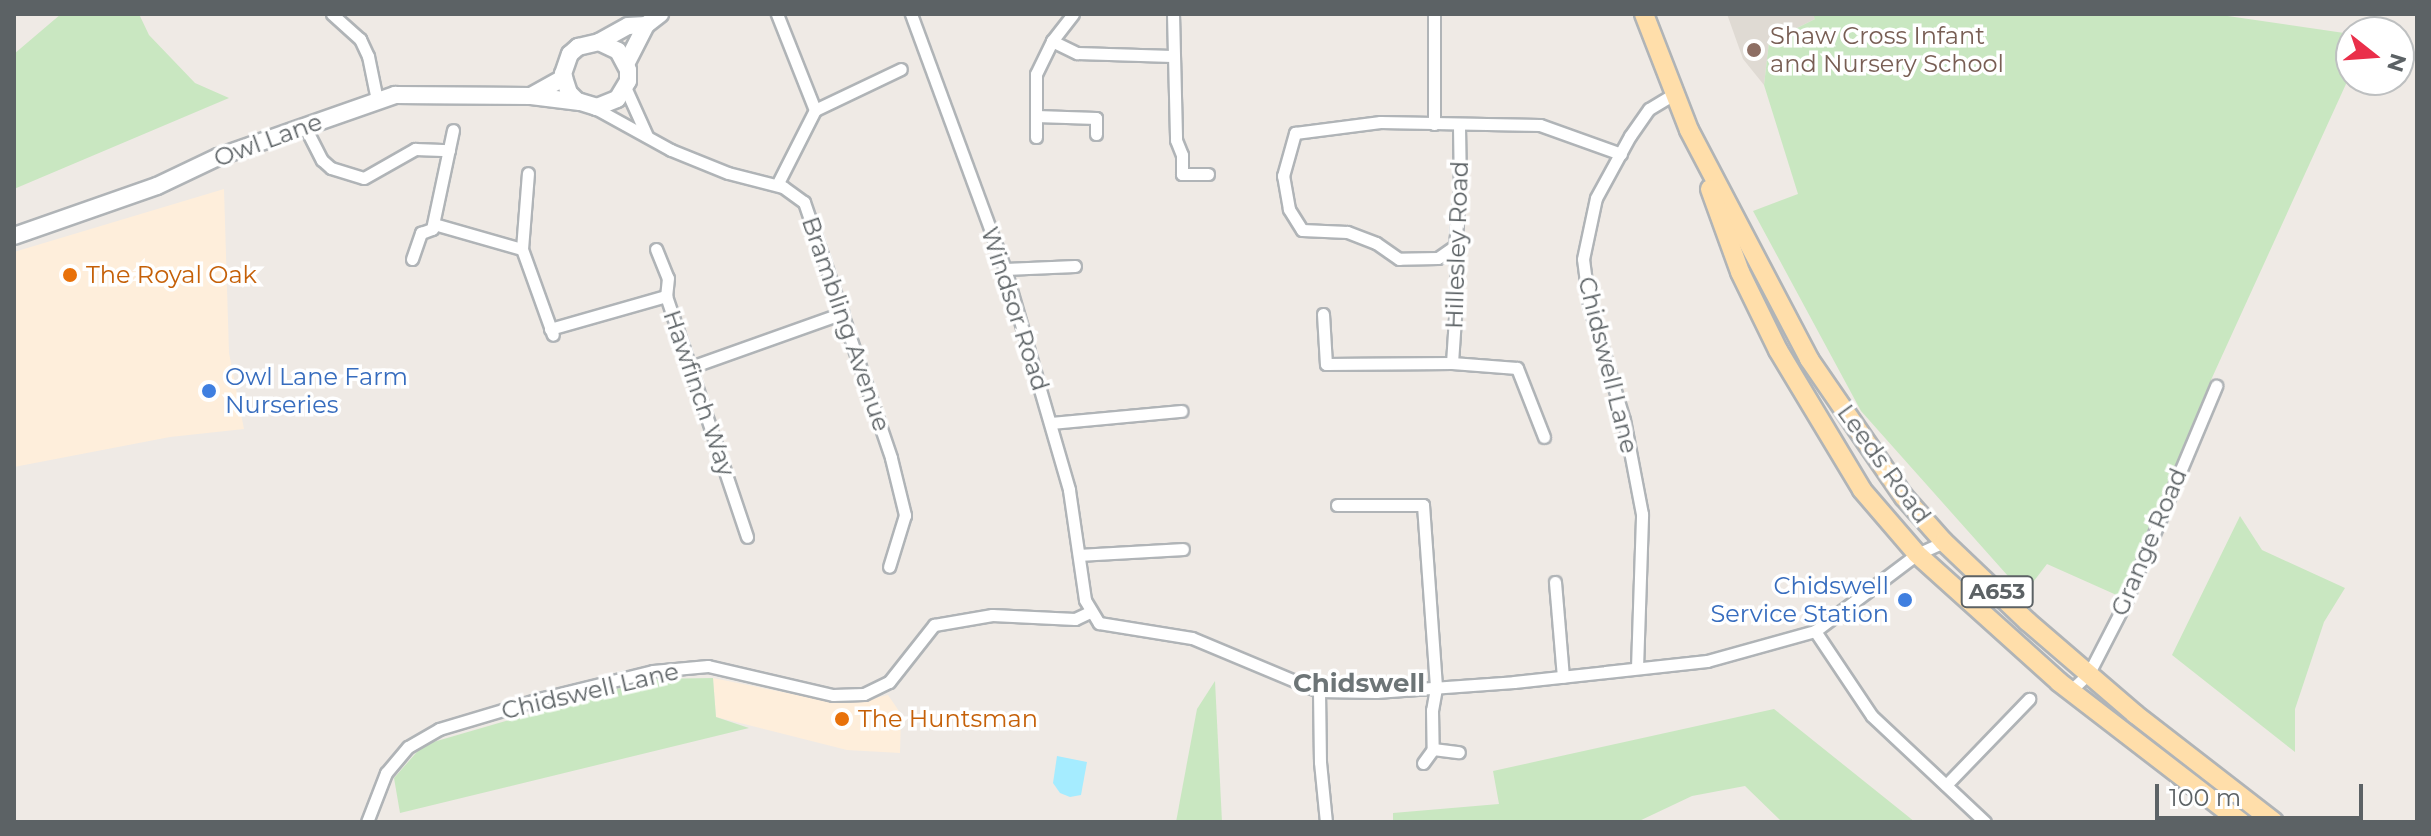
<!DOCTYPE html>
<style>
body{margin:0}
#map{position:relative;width:2431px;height:836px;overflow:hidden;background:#efeae5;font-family:Montserrat,sans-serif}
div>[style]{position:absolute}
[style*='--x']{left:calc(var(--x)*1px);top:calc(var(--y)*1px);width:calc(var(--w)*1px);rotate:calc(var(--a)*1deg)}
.commercial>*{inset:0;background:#feeedb}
.education>*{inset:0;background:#dfdad3}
.green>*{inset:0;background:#c9e7c1}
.water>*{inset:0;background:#a5ecff}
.roads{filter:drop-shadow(2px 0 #b0b4b7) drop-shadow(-2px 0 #b0b4b7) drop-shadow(0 2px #b0b4b7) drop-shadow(0 -2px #b0b4b7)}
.street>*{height:11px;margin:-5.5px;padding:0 5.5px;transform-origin:5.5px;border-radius:5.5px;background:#fff}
.secondary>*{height:16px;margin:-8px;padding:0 8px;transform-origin:8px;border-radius:8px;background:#fff}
.primary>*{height:18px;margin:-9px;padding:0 9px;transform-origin:9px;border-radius:9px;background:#ffdeaa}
.dots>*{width:22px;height:22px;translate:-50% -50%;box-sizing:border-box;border:4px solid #fff;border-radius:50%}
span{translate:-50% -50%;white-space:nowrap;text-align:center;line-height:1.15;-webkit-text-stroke:7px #fff;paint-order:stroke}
.shield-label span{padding:2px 6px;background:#fff;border:2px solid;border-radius:6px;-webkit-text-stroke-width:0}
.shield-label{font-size:22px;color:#5c6265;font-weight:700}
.education-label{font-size:24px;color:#785e54}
.left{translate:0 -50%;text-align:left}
.street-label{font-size:24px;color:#5c6265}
.food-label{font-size:24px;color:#c56008}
.shop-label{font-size:24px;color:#366cbe}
.right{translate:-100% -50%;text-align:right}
.neighbourhood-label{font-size:26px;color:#6d7577;font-weight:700}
.frame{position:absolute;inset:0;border:16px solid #5c6265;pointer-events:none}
.north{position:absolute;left:2335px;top:16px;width:80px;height:80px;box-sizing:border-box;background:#fff;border:2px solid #bec0c1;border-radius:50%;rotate:107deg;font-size:22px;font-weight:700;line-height:32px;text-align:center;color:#5c6265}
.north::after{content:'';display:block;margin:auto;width:28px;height:36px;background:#ea2f4a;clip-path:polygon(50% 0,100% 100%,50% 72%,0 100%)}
.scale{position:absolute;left:2155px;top:784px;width:208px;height:36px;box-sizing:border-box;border:4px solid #5c6265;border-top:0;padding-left:10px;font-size:24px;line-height:28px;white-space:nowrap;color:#5c6265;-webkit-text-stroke:6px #fff;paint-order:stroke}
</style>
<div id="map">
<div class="commercial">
<div style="clip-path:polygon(224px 189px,229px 353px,244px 429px,170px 437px,14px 467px,14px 252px)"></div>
<div style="clip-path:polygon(713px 678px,832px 702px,862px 701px,888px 695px,901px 714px,900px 753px,847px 750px,716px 717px)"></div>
</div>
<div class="education">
<div style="clip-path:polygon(1727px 14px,1825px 14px,1769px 42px,1764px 85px,1743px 59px)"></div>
</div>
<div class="green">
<div style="clip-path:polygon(61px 14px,139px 14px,149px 35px,195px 83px,229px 98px,14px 189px,14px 54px)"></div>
<div style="clip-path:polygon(1813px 14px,2214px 14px,2351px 34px,2351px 73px,2211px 380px,2121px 597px,2047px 564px,2024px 594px,1861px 411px,1753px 211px,1798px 194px,1764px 85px,1769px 42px,1815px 19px)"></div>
<div style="clip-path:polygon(2240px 516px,2262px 550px,2345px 588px,2324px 622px,2295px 709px,2295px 752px,2172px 655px)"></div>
<div style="clip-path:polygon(713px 678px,716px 717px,749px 728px,400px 813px,394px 778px,423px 745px,651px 679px)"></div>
<div style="clip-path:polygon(1215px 681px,1222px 822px,1176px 822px,1197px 709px)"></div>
<div style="clip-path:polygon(1774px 709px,1915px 822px,1782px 822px,1745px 786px,1692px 796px,1637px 822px,1393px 822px,1393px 813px,1499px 804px,1493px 771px)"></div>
</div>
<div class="water">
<div style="clip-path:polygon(1057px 756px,1087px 762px,1081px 795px,1070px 797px,1060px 793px,1053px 783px)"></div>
</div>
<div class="roads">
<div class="street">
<div style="--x:332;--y:14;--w:38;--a:42"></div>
<div style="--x:360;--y:39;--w:19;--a:65"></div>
<div style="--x:368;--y:56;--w:45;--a:78.4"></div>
<div style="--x:777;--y:14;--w:103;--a:68.4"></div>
<div style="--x:911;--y:14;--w:272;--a:69.8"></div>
<div style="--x:1005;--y:269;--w:230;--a:73.8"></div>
<div style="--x:1069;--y:490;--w:111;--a:81.7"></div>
<div style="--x:1085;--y:600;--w:27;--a:59"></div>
<div style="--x:1099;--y:623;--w:94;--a:9.2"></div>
<div style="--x:1192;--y:638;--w:138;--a:22.7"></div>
<div style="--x:1319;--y:691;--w:57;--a:1"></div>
<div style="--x:1376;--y:692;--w:138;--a:-4.1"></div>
<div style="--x:1514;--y:682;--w:194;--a:-6.2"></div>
<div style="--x:1707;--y:661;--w:112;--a:-15.5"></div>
<div style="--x:1815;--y:631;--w:128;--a:-37"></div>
<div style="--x:1917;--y:554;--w:30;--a:-24"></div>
<div style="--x:1173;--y:14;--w:126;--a:88.6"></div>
<div style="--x:1176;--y:140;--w:16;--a:68"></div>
<div style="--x:1182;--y:155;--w:19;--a:90"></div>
<div style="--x:1182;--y:174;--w:26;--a:0"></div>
<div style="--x:1052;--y:41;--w:28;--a:26"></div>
<div style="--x:1077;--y:53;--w:95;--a:1.8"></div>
<div style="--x:625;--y:87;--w:54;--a:65.8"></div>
<div style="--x:593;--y:107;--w:89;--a:28.9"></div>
<div style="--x:671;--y:150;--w:61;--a:22"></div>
<div style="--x:728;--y:173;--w:57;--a:14.3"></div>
<div style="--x:783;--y:187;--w:26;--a:36"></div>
<div style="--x:804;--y:202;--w:270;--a:71.2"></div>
<div style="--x:891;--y:458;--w:59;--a:76.2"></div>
<div style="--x:905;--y:515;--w:54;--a:107.1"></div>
<div style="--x:1036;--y:116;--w:60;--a:1.9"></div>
<div style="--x:1096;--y:118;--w:16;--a:90"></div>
<div style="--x:1434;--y:124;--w:110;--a:-90"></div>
<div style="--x:305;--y:127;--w:37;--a:63"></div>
<div style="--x:322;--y:160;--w:12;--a:42"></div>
<div style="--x:331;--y:168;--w:34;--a:17"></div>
<div style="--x:364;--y:178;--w:59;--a:-29.6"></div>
<div style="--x:415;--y:149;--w:34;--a:2"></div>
<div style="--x:1036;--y:137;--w:63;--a:-90"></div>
<div style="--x:1036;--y:74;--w:37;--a:-64"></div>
<div style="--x:1052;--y:41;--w:34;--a:-52"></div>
<div style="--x:777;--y:185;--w:84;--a:-63.1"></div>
<div style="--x:815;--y:110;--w:95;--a:-25.5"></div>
<div style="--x:434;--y:224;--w:91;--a:15.9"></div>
<div style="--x:522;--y:249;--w:91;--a:70.2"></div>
<div style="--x:1455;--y:246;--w:21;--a:145"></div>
<div style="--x:1438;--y:258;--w:39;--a:179"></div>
<div style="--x:1399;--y:259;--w:28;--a:-145"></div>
<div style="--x:1376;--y:243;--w:31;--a:-159"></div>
<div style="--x:1347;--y:232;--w:45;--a:-177.5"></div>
<div style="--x:1302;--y:230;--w:25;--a:-122"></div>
<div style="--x:1289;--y:209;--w:34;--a:-100"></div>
<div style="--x:1283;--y:176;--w:45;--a:-74.4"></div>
<div style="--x:1295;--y:133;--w:86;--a:-7.4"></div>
<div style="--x:1380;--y:122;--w:160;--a:1.1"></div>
<div style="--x:1540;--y:125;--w:86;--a:19.7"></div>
<div style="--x:522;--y:249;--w:76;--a:-85.5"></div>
<div style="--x:656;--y:249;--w:31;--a:68"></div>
<div style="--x:668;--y:278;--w:18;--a:96"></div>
<div style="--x:666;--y:296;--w:254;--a:71.4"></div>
<div style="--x:412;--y:259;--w:28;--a:-71"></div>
<div style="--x:421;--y:233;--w:12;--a:-20"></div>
<div style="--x:432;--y:229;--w:101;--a:-78"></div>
<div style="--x:1005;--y:269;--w:70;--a:-2.5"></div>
<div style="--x:1323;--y:314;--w:50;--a:86.6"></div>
<div style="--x:1326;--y:364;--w:126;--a:-0.5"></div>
<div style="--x:1452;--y:363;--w:65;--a:4.4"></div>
<div style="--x:1517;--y:368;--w:74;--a:68.6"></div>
<div style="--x:550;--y:329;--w:121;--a:-15.9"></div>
<div style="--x:1452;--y:363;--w:76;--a:-86.2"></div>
<div style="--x:1457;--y:287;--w:41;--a:-92.8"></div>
<div style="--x:1455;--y:246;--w:56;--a:-84.9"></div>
<div style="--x:1460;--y:190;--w:64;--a:-90.9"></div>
<div style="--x:691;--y:367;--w:161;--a:-19.6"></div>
<div style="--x:1051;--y:423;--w:131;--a:-5.3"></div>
<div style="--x:1337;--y:505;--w:86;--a:0"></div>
<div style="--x:1423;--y:505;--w:183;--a:85.9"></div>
<div style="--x:1436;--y:688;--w:22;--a:100"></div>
<div style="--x:1432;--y:710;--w:39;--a:89"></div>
<div style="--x:1433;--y:749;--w:26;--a:7"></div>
<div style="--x:1079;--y:555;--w:104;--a:-3.3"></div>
<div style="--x:1555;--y:582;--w:95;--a:85.2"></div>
<div style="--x:1815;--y:631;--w:102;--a:56.2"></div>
<div style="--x:1872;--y:716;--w:155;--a:43.2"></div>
<div style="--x:1637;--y:668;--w:154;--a:-88.1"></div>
<div style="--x:1642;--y:514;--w:96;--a:-100.8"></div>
<div style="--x:1624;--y:420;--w:120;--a:-106.9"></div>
<div style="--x:1589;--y:305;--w:46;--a:-97.4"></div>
<div style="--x:1583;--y:259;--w:62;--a:-78"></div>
<div style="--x:1596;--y:198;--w:71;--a:-61.3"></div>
<div style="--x:1630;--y:136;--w:33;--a:-55"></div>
<div style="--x:1649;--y:109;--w:31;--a:-31"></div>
<div style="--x:1319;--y:691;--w:71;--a:89.2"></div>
<div style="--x:1320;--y:762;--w:60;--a:84.3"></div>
<div style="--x:2070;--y:691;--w:26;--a:-43"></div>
<div style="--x:2089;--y:673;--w:76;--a:-62.8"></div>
<div style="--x:2124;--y:605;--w:238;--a:-67.2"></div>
<div style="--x:1423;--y:763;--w:17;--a:-54"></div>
<div style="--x:1946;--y:785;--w:120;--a:-46"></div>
<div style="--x:367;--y:822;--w:53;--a:-68.8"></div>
<div style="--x:386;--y:773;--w:34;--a:-50"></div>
<div style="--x:408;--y:747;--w:36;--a:-30"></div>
<div style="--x:439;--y:729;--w:109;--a:-16.6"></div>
<div style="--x:543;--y:698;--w:113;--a:-13.8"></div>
<div style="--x:653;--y:671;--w:55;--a:-5.2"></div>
<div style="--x:708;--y:666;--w:128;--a:13.1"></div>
<div style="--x:833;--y:695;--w:31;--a:-2"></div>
<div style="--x:864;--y:694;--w:28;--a:-26"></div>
<div style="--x:889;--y:682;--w:73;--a:-51.7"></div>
<div style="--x:934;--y:625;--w:59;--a:-9.8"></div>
<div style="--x:992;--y:615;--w:83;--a:2.8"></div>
<div style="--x:1075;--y:619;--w:17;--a:-25"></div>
</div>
<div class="secondary">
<div style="--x:599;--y:42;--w:21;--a:25"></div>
<div style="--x:618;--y:51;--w:21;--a:62"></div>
<div style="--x:628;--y:70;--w:11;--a:90"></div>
<div style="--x:628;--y:81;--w:21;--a:121"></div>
<div style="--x:617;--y:99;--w:22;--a:158"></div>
<div style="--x:597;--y:107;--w:21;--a:-163"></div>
<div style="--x:577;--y:101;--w:11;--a:-135"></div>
<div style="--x:569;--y:93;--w:20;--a:-108"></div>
<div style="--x:563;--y:74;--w:21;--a:-71"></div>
<div style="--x:570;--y:54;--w:11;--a:-41"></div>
<div style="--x:578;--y:47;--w:22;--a:-13"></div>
<div style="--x:599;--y:42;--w:33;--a:-29"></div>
<div style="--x:628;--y:26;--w:18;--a:-3"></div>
<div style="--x:626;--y:64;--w:44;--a:-62.9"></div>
<div style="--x:646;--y:25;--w:18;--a:-38"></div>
<div style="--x:531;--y:96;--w:38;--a:-29"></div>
<div style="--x:14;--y:236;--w:151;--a:-19.3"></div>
<div style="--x:157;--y:186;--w:68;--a:-25.4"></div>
<div style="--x:218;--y:157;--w:188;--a:-19.3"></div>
<div style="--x:395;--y:95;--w:136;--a:0.4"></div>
<div style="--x:531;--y:96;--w:49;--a:7"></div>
</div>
<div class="primary">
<div style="--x:1644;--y:14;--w:124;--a:68.8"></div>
<div style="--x:1689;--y:130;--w:259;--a:62.3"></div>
<div style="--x:1809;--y:359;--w:168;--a:55.5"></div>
<div style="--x:1904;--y:497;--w:60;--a:48.4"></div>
<div style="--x:1944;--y:542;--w:115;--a:43.6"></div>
<div style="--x:2027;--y:621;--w:143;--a:40.7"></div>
<div style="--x:2135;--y:714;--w:176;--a:37.8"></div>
<div style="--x:1710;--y:189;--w:88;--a:70.1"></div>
<div style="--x:1740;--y:272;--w:87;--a:64"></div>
<div style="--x:1778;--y:350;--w:163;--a:59"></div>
<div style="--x:1862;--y:490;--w:84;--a:49.3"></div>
<div style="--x:1917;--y:554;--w:191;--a:42"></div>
<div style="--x:2059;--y:682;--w:230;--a:37.6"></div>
</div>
</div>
<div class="dots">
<div style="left:1754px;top:50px;background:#8d6e63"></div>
<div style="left:70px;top:275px;background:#e8710a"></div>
<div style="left:209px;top:391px;background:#3f7fe0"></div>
<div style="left:1905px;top:600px;background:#3f7fe0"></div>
<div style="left:842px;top:719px;background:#e8710a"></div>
</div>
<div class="shield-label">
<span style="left:1997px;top:592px">A653</span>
</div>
<div class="education-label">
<span class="left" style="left:1770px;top:50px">Shaw Cross Infant<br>and Nursery School</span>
</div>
<div class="street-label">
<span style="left:268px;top:140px;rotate:-20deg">Owl Lane</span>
<span style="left:1457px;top:245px;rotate:-88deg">Hillesley Road</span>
<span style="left:1015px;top:309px;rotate:72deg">Windsor Road</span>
<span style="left:846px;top:324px;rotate:71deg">Brambling Avenue</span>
<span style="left:1608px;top:365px;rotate:76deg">Chidswell Lane</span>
<span style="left:699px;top:393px;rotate:71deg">Hawfinch Way</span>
<span style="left:1884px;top:464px;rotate:54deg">Leeds Road</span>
<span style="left:2149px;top:542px;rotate:-67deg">Grange Road</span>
<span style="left:590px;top:691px;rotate:-13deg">Chidswell Lane</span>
</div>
<div class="food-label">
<span class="left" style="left:86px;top:275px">The Royal Oak</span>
<span class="left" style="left:858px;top:719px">The Huntsman</span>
</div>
<div class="shop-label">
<span class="left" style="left:225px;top:391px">Owl Lane Farm<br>Nurseries</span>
<span class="right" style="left:1889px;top:600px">Chidswell<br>Service Station</span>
</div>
<div class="neighbourhood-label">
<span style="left:1359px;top:684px">Chidswell</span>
</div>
<div class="frame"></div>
<div class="north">N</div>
<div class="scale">100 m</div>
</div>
